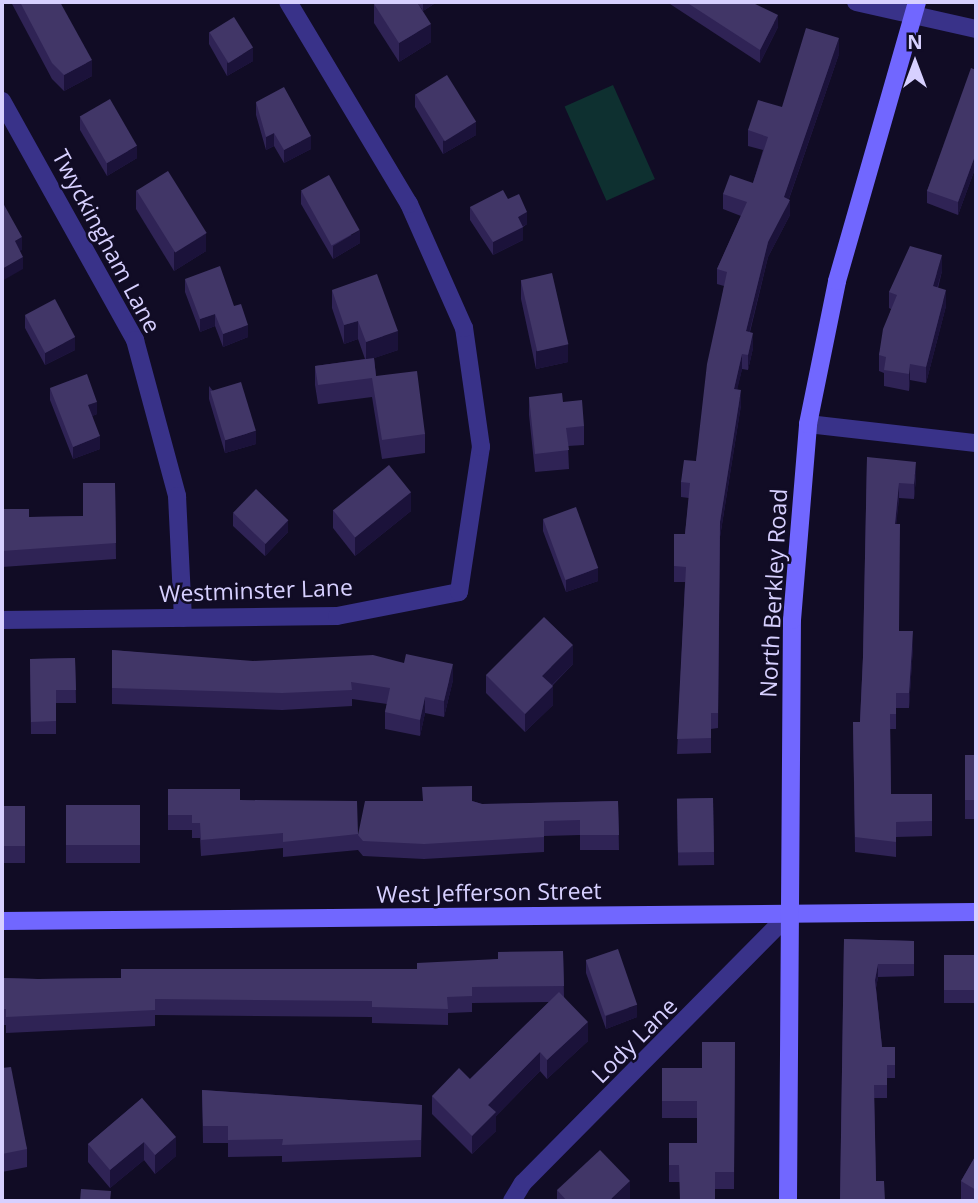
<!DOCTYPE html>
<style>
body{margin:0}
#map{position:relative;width:978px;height:1203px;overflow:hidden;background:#110c25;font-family:"Open Sans",sans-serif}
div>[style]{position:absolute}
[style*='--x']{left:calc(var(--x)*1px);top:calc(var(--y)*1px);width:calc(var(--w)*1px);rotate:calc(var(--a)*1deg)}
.green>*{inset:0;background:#0e3030;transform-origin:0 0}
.street>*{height:18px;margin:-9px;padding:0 9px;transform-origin:9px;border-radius:9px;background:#393289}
.secondary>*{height:18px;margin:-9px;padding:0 9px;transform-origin:9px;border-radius:9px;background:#7167ff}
.wall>*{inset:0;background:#2f2355;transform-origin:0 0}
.shaded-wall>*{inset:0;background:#1b123a}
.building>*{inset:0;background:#413667;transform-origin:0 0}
span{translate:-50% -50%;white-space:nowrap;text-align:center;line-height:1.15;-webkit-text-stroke:5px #110c25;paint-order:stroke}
.street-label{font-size:23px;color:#d7d0ff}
.frame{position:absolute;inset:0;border:4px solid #d7d0ff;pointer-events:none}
.north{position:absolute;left:880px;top:28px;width:70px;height:70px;-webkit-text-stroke:5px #110c25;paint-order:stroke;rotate:0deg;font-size:19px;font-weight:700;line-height:28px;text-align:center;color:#d7d0ff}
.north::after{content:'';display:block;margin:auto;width:24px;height:32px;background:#d7d0ff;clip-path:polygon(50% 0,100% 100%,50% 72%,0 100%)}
</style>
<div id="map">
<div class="green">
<div style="left:613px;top:85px;width:103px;height:53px;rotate:66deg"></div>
</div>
<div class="street">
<div style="--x:856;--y:2;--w:123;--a:12.7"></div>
<div style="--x:2;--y:101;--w:274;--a:60.9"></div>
<div style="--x:135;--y:340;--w:162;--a:74.9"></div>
<div style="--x:177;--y:496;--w:122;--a:87.2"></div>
<div style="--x:808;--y:424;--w:169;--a:6.5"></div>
<div style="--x:2;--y:620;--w:335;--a:-0.7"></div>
<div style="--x:337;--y:616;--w:124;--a:-11.1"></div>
<div style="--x:459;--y:592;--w:147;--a:-81.4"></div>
<div style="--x:481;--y:447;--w:120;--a:-98.1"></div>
<div style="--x:464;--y:328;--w:136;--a:-113.9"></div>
<div style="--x:409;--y:204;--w:235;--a:-120.9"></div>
<div style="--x:512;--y:1201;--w:21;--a:-59"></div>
<div style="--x:523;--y:1183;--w:380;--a:-45.3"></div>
</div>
<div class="secondary">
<div style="--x:2;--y:921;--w:974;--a:-0.53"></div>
<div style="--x:788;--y:1201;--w:581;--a:-89.61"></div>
<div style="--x:792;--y:620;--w:197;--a:-85.3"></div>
<div style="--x:808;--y:424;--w:146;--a:-78.5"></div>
<div style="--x:837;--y:281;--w:290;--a:-74"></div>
</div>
<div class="wall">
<div style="clip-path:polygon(11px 2px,60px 2px,92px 76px,64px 91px,52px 79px)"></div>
<div style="clip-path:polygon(417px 2px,437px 2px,423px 11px)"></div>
<div style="clip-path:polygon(667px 2px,751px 2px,778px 27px,760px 63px)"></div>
<div style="clip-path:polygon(374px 4px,431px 42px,399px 62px,374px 23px)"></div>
<div style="clip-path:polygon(209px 32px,253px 61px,227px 76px,209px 44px)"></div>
<div style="clip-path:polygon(839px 54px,789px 199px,790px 215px,768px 257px,750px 332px,753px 348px,748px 370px,742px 369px,737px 389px,741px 405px,720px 537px,718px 728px,711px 729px,711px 753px,677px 754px,685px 582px,674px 582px,674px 534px,685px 534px,689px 498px,681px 497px,681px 482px,696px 461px,724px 286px,717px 284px,717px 269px,741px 216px,723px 209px,723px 194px,753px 183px,763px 150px,748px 146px,748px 130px,782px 107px)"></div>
<div style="clip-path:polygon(976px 70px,976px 166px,958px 215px,927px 203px,927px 191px)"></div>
<div style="clip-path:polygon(415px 94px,476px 135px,443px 154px,415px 107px)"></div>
<div style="clip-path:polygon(256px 102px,311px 149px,284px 163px,274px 146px,266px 150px,256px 115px)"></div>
<div style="clip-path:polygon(80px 117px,137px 158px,107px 176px,80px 130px)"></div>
<div style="clip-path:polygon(136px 190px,206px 251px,174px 271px,136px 209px)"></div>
<div style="clip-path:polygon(301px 191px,360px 243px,333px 259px,301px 204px)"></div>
<div style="clip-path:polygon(508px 199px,527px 224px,523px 227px,523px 240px,493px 255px,470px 220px,470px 207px)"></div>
<div style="clip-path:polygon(942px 271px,938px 288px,946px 306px,926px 383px,910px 380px,909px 391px,884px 386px,884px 373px,879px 371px,879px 355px,891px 309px,889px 308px,889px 292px)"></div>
<div style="clip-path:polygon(185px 279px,234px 306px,248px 337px,223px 347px,215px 326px,200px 332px,185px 292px)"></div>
<div style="clip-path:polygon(521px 280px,568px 362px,536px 369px,521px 299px)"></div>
<div style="clip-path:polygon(332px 290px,398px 350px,374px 358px,376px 376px,425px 434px,425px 453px,382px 459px,372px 397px,318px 404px,315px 385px,315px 366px,365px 359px,358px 339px,344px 344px,332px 308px)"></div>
<div style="clip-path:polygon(25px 315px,75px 350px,45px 365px,25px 328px)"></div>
<div style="clip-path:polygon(209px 386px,256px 444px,225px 453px,209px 399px)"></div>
<div style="clip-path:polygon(50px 388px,97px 414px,92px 416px,100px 449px,73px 459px,50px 400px)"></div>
<div style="clip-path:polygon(529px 397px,563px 402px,584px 426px,584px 445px,568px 446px,569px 469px,535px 472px,529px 415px)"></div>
<div style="clip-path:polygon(867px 457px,916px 477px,914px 499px,899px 498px,896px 524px,899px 631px,913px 646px,909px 708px,896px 708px,896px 729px,890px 729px,891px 794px,932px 794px,932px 836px,896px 837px,896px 857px,855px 852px,853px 722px,860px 722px,863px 657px)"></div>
<div style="clip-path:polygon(115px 483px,116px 559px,2px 567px,2px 509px,29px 517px,83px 516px)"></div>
<div style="clip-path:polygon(333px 510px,411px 511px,355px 556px,333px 528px)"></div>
<div style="clip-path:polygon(233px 513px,288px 532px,265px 556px,233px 526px)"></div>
<div style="clip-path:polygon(543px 519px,598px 581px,566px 592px,543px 531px)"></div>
<div style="clip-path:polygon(112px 650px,453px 680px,444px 717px,425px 713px,420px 736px,385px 729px,385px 712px,387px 704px,352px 699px,352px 706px,282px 710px,112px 704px)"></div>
<div style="clip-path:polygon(75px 658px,76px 703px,56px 703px,56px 734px,31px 734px,30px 659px)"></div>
<div style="clip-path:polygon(573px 664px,552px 686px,553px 705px,525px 732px,486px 693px,486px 675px)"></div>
<div style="left:965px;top:755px;width:11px;height:64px"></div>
<div style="clip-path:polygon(168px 789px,240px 800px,358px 834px,358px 850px,283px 857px,283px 848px,201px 856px,200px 838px,192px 838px,192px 830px,168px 830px)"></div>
<div style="left:713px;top:798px;width:67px;height:36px;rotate:89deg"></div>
<div style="clip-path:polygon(472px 801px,482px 804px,618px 801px,619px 850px,580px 850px,580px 835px,544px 836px,544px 852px,424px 859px,363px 856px,358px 850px,358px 835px)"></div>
<div style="left:66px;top:805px;width:74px;height:58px"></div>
<div style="left:25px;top:806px;width:57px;height:23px;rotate:90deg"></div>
<div style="clip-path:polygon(844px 939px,914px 941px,914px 976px,878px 977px,876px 988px,882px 1047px,895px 1047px,895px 1078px,887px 1078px,887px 1098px,874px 1098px,876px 1181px,840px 1201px)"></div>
<div style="clip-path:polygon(563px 951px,564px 997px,588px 1041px,547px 1079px,540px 1071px,496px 1116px,496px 1131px,472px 1154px,432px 1114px,432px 1096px,470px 1079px,549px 1002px,472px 1003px,472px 1012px,448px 1013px,448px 1025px,372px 1023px,372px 1017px,155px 1015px,155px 1026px,6px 1033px,6px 1025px,2px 1025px,2px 978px,38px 979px,121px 978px,417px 969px)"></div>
<div style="left:944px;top:955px;width:32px;height:48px"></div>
<div style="clip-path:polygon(586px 960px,637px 1017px,606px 1029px,586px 973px)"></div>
<div style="clip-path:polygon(735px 1042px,734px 1189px,715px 1189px,679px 1182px,669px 1182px,669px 1143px,697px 1143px,697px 1118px,662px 1118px,662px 1068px,702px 1068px)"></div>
<div style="clip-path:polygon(2px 1068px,27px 1149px,27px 1167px,2px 1172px)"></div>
<div style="clip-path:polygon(202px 1090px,422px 1105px,421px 1157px,282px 1162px,282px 1156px,228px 1157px,228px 1143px,203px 1143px)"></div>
<div style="clip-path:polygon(142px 1098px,176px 1156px,155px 1174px,144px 1160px,110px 1188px,88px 1162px,88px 1144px)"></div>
<div style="clip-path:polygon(976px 1155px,976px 1201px,964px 1201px,961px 1200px,961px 1181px)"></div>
<div style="clip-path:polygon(557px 1190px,630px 1200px,628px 1201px,557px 1201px)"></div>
</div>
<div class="shaded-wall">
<div style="clip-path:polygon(423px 2px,437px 2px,423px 11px)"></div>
<div style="clip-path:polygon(778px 15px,778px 27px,760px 63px,760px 50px)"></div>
<div style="clip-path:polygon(431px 24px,431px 42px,399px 62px,399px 43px)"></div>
<div style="clip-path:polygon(839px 38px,839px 54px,785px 210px,790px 200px,790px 215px,768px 257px,746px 346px,746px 331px,768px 242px)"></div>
<div style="clip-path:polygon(253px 48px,253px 61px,227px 76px,227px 63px)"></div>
<div style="clip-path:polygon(92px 60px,92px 76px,64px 91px,64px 75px)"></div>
<div style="clip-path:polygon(476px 122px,476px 135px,443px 154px,443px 141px)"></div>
<div style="clip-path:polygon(274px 133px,274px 146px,266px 150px,266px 137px)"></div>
<div style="clip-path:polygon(311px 136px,311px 149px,284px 163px,284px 150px)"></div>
<div style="clip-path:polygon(137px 146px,137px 158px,107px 176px,107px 163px)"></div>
<div style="clip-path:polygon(976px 153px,976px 166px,958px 215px,958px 202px)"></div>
<div style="clip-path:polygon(527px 212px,527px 224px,518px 229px,518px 217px)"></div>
<div style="clip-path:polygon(523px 227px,523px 240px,493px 255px,493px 242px)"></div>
<div style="clip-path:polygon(360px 230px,360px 243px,333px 259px,333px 246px)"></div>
<div style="clip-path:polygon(206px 233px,206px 251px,174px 271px,174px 252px)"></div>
<div style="clip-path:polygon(22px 237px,22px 250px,15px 254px,15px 241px)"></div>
<div style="clip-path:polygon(942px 255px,942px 271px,933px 302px,933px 286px)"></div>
<div style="clip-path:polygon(23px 257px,23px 269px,2px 281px,2px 269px)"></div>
<div style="clip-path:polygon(946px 290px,946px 306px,926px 383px,926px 367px)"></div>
<div style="clip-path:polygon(215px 314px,215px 326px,200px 332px,200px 319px)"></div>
<div style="clip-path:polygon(358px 321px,358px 339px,344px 344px,344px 325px)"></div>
<div style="clip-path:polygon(248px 325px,248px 337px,223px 347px,223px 334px)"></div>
<div style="clip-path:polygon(398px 331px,398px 350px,366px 361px,366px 342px)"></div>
<div style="clip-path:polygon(753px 333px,753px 348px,748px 370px,748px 355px)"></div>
<div style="clip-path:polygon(75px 337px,75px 350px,45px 365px,45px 353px)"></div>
<div style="clip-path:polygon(568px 344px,568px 362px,536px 369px,536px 351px)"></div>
<div style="clip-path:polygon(742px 354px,742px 369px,734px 404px,734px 389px)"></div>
<div style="clip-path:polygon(910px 364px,910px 380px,909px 391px,909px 374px)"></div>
<div style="clip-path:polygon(741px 390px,741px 405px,720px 537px,718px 728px,720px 522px)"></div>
<div style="clip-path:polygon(97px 402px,97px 414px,88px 418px,88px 405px)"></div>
<div style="clip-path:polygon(256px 431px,256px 444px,225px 453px,225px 440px)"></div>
<div style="clip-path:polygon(100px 436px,100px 449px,73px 459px,73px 447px)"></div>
<div style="clip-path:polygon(916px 462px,916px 477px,914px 499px,914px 484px)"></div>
<div style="clip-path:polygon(899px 483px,899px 498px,895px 539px,895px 524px)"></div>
<div style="clip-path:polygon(411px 492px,411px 511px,355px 556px,355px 537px)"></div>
<div style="clip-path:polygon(288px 520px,288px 532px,265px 556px,265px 543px)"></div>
<div style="clip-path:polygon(598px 568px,598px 581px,566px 592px,566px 580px)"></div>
<div style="clip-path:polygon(913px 631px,913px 646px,909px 708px,909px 693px)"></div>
<div style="clip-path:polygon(573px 645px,573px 664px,542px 695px,542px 676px)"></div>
<div style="clip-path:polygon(453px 664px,453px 680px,444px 717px,444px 701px)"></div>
<div style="clip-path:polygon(553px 686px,553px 705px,525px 732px,525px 714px)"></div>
<div style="clip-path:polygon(425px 697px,425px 713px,420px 736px,420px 720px)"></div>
<div style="clip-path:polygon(878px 964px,878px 977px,875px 993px,875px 980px)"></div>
<div style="clip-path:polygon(637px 1005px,637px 1017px,606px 1029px,606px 1016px)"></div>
<div style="clip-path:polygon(588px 1022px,588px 1041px,547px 1079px,547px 1060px)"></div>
<div style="clip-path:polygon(540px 1052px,540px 1071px,496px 1116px,496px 1131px,472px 1154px,472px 1136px,488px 1105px)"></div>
<div style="clip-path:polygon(176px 1137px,176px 1156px,155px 1174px,155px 1155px)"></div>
<div style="clip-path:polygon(144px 1142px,144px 1160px,110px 1188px,110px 1170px)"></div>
<div style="clip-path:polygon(630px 1181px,630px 1200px,628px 1201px,609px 1201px)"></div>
</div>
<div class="building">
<div style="clip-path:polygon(20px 2px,60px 2px,92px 60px,64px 75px,52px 63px)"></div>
<div style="clip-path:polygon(378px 2px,417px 2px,431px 24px,399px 43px,374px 4px)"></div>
<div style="clip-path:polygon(686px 2px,751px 2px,778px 15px,760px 50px)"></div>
<div style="left:234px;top:17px;width:36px;height:29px;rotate:58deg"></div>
<div style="clip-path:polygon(806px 28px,839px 38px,784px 197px,790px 200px,768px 242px,746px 331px,753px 333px,748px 355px,742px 354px,734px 389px,741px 390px,720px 522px,718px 713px,711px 713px,711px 738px,677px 739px,686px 567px,674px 566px,674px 534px,685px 534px,690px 483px,681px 482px,684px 460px,696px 461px,707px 364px,727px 272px,717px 269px,747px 202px,723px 194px,730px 175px,753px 183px,768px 137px,748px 130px,758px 100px,782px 107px)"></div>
<div style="clip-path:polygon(971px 68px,976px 70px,976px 153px,958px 202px,927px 191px)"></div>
<div style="left:447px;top:75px;width:55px;height:37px;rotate:58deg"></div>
<div style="clip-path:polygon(284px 87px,311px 136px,284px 150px,274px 133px,266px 137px,256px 102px)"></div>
<div style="left:110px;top:99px;width:54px;height:35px;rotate:60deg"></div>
<div style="left:168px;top:171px;width:73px;height:37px;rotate:58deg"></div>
<div style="left:329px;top:175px;width:63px;height:32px;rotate:61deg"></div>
<div style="clip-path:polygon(503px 190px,508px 199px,519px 194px,527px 212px,518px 217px,523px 227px,493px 242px,470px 207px)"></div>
<div style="clip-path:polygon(3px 203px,22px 237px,15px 241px,23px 257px,2px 269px,2px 204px)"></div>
<div style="clip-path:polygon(910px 246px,942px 255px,933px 286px,946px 290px,926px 367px,910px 364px,909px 374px,884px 370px,886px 357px,879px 355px,883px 329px,897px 295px,889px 292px)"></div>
<div style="clip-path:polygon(220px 266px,234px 306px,241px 304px,248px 325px,223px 334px,215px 314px,200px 319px,185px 279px)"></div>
<div style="left:552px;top:273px;width:73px;height:32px;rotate:77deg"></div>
<div style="clip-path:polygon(377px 274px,398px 331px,366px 342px,358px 321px,344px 325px,332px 290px)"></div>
<div style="left:55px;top:299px;width:43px;height:34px;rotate:62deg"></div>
<div style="clip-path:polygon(374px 358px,376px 376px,417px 371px,425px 434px,382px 440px,372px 378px,318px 385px,315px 366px)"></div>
<div style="clip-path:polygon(87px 374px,97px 402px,88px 405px,100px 436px,73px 447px,50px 388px)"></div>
<div style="left:241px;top:382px;width:51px;height:32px;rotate:73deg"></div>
<div style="clip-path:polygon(562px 393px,563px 402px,582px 400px,584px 426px,566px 428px,569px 450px,535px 454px,529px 397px)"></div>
<div style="clip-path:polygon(867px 457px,916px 462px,914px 484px,899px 483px,895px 524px,900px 524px,899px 631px,913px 631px,909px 693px,896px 693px,896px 714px,890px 714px,891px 794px,932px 794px,932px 821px,896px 822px,896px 842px,855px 837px,853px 722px,860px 722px,863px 657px)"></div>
<div style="left:389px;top:465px;width:35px;height:72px;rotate:51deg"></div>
<div style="clip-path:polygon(83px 483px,115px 483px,116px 543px,2px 551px,2px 509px,29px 509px,29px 517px,83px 516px)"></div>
<div style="left:256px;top:489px;width:45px;height:33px;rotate:44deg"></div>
<div style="left:576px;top:507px;width:65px;height:35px;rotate:70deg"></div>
<div style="clip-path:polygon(544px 617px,573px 645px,542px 676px,553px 686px,525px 714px,486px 675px)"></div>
<div style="clip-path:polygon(112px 650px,253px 661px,373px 655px,404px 663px,406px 654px,453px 664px,444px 701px,425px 697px,420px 720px,385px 712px,390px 688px,351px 682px,352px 690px,282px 693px,112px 688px)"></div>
<div style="clip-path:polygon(75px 658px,76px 690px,56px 690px,56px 721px,31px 722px,30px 659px)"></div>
<div style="left:965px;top:755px;width:11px;height:45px"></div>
<div style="clip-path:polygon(472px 786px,472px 801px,482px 804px,618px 801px,619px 835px,580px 835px,580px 820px,544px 821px,544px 837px,424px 844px,363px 841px,358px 835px,365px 801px,423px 801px,422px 787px)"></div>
<div style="clip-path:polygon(168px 789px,240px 789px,240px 800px,357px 801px,358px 834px,283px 842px,283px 833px,201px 840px,200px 823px,192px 823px,192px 815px,168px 815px)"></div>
<div style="left:713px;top:798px;width:54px;height:36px;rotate:89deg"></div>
<div style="left:66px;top:805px;width:74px;height:40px"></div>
<div style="left:25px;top:806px;width:40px;height:23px;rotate:90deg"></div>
<div style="clip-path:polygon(844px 939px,914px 941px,914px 964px,878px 964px,875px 980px,882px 1047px,895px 1047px,895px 1065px,887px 1065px,887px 1085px,874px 1085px,876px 1181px,884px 1181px,885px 1201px,840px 1201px)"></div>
<div style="left:618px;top:949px;width:59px;height:34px;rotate:71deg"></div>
<div style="clip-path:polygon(563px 951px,564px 986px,472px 987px,472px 996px,447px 997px,448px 1009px,372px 1007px,372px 1001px,155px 999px,155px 1010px,6px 1017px,6px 1009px,2px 1009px,2px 978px,38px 979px,121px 978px,121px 969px,417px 969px,417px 963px,498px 959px,498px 952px)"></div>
<div style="left:944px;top:955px;width:32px;height:35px"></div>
<div style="clip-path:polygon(559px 992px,588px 1022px,547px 1060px,540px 1052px,488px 1105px,496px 1112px,472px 1136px,432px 1096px,459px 1068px,470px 1079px)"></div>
<div style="clip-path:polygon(702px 1042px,735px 1042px,734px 1172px,715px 1172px,715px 1201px,680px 1201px,679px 1165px,669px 1165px,669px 1143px,697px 1143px,697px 1101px,662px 1101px,662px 1068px,702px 1068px)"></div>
<div style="clip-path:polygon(11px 1067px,27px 1149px,2px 1154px,2px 1068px)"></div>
<div style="clip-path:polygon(202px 1090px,422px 1105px,421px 1140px,282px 1145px,283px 1139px,228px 1140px,228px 1126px,203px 1126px)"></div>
<div style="clip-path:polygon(142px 1098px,176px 1137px,155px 1155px,144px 1142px,110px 1170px,88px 1144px)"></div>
<div style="clip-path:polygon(600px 1150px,630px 1181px,609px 1201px,567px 1201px,557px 1190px)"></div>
<div style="clip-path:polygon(976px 1155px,976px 1190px,961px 1181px)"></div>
<div style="clip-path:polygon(81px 1189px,111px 1191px,110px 1201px,80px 1201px)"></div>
</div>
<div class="street-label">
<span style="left:107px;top:241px;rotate:62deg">Twyckingham Lane</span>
<span style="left:256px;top:590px;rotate:-2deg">Westminster Lane</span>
<span style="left:773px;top:593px;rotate:-87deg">North Berkley Road</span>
<span style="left:489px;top:892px;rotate:-1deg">West Jefferson Street</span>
<span style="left:634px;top:1040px;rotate:-45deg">Lody Lane</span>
</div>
<div class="frame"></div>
<div class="north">N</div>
</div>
